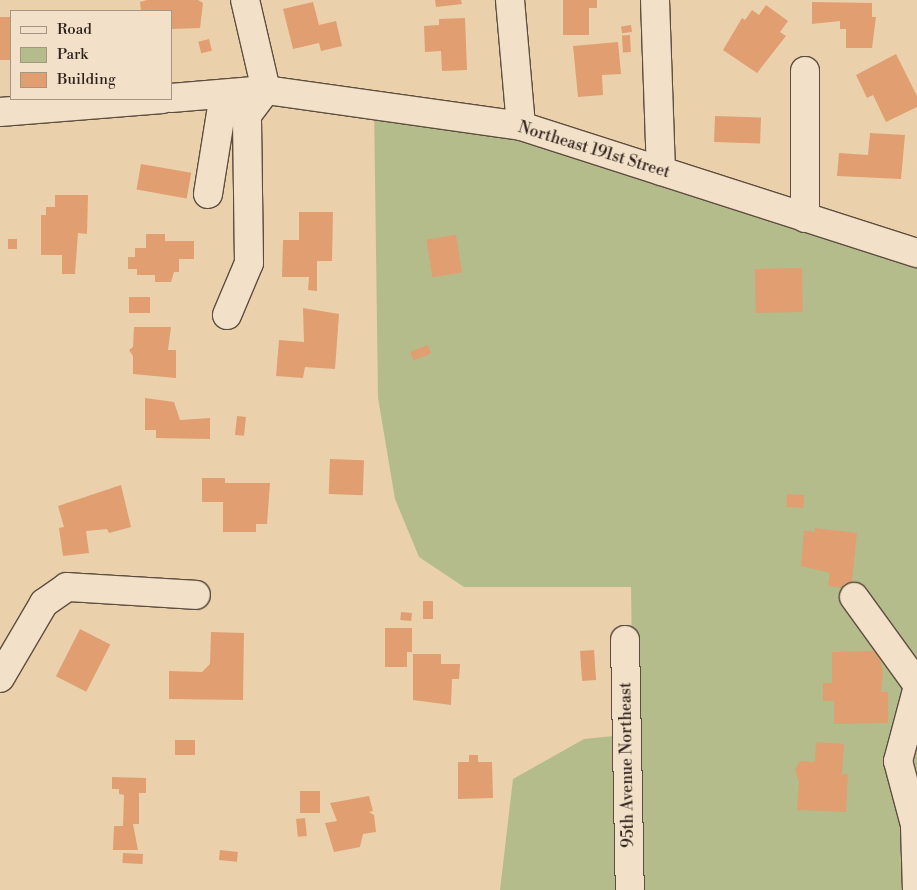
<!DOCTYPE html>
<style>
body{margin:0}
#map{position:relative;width:917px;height:890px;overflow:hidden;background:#ebd1ab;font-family:"Libre Bodoni",serif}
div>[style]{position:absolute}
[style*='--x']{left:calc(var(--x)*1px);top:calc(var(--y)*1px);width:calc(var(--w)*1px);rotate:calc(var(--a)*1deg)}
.green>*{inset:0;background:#b5bc8b}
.building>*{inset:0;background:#e09e71;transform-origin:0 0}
.roads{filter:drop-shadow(1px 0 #5e4e40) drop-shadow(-1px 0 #5e4e40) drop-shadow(0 1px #5e4e40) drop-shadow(0 -1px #5e4e40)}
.minor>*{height:28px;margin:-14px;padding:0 14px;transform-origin:14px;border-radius:14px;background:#f2e1c8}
span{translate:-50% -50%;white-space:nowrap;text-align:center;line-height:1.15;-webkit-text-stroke:4px #f2e1c8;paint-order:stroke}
.street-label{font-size:16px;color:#2f221d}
.legend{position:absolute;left:10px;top:10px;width:162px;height:90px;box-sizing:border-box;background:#f2e1c8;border:1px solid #a49584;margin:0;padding:6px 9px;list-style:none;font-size:15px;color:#2f221d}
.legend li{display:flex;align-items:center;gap:10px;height:25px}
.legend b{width:25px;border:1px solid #a49584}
</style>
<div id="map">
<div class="green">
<div style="clip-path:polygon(374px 105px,521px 126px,917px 253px,917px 890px,500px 890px,513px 779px,584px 739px,633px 734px,631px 587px,464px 587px,419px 557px,395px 499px,378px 398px)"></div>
</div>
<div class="building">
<div style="clip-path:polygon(147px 0,198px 0,203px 3px,200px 28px,171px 29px,171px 11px,141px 11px,140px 2px)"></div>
<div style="clip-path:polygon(435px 0,461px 0,462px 4px,436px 7px)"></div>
<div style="clip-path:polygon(563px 0,597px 0,597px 8px,589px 8px,589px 35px,563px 35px)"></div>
<div style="clip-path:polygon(313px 2px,319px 25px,336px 21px,342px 46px,321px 51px,319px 43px,293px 49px,283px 9px)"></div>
<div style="clip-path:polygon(812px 2px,872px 3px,872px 17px,876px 17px,872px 48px,846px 48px,846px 29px,840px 29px,840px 21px,812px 24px)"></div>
<div style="clip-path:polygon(766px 5px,788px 21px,780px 32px,786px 36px,757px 73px,723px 50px,742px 18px,745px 20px,752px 10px,759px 15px)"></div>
<div style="left:0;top:17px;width:11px;height:43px"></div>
<div style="clip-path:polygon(465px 18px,467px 70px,442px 71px,441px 51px,425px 52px,424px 26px,439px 25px,439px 19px)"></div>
<div style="left:631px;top:25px;width:7px;height:10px;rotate:82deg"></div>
<div style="left:630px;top:35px;width:17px;height:8px;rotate:87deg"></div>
<div style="left:209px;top:39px;width:12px;height:11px;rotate:76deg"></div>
<div style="clip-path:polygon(618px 42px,621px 74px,602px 75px,603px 95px,578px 97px,573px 46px)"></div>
<div style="clip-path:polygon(896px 54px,917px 96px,917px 107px,886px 122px,873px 95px,867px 98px,856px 75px)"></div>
<div style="left:715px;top:116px;width:46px;height:26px;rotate:2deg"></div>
<div style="clip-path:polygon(870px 133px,905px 135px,901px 179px,837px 176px,839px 153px,868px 155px)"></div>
<div style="left:141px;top:164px;width:51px;height:26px;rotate:10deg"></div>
<div style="clip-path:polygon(55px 195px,88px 195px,87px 234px,78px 233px,75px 274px,62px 274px,62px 255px,41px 255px,41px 215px,46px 215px,46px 207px,55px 207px)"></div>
<div style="clip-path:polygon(299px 212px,333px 212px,332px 261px,317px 261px,317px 291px,308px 290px,309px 277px,282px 277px,283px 240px,299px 240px)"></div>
<div style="clip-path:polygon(146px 234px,165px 234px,165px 241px,194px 241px,194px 259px,179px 259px,179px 272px,174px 272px,171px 282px,155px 282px,155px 275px,137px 275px,137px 269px,128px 269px,128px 257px,135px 257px,135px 248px,146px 248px)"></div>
<div style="left:456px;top:235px;width:38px;height:30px;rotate:81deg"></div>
<div style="left:8px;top:239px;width:9px;height:10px"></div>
<div style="left:802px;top:268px;width:44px;height:47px;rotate:89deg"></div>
<div style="left:129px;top:297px;width:21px;height:16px"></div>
<div style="clip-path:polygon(303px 308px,339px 314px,335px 369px,305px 367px,303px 378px,276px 376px,279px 340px,304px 342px)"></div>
<div style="clip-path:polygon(134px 327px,171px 327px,168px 350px,176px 350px,176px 378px,133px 374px,133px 356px,129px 350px,133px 347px)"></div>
<div style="left:428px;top:345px;width:9px;height:19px;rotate:69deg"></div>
<div style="clip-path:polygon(145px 398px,174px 402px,180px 420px,210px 418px,210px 439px,156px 438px,156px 430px,145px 430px)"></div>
<div style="left:237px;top:416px;width:9px;height:19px;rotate:6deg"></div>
<div style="left:330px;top:459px;width:34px;height:35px;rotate:2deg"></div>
<div style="clip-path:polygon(202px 478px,225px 478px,225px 483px,270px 483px,267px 524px,256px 524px,256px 532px,223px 532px,223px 502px,202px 502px)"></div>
<div style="clip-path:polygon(121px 485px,131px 527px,109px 533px,107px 529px,86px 531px,89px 553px,63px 556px,59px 528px,64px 527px,58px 506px)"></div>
<div style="left:787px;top:494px;width:17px;height:13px;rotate:3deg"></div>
<div style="clip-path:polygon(815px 528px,857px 533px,851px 589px,828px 586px,830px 573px,801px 566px,804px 531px,815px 532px)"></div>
<div style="left:423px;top:601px;width:10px;height:18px"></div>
<div style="left:401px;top:612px;width:11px;height:8px;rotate:5deg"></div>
<div style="clip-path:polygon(385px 628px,412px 628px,412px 652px,407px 652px,407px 667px,385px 667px)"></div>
<div style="left:80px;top:629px;width:34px;height:53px;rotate:27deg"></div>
<div style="clip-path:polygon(211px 632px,244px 633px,243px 700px,169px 699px,169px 671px,202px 672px,210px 664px)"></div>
<div style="left:594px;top:650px;width:30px;height:14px;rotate:86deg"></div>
<div style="clip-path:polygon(878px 651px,883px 672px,881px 692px,888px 692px,888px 723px,834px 724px,834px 701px,823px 701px,823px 683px,832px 683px,832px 652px)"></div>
<div style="clip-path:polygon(413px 654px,441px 654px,441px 664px,460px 664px,459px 679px,452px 679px,451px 705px,413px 700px)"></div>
<div style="left:175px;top:740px;width:20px;height:15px"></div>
<div style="clip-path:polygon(816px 742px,844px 744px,842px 774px,848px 774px,846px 812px,797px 810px,799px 782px,795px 770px,800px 761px,815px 762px)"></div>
<div style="clip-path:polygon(469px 755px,478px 755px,478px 762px,492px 762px,493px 798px,458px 799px,458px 762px,469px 762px)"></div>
<div style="clip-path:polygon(112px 777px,146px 778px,146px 793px,139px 793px,139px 824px,133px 824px,138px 850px,113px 850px,114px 826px,123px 826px,124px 795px,119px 794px,119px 789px,112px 789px)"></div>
<div style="left:300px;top:791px;width:20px;height:22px"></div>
<div style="clip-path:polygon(369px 796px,373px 811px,369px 812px,374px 815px,376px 832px,363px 834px,360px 847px,334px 852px,325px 823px,337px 821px,330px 803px)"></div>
<div style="left:305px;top:818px;width:18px;height:9px;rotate:84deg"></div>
<div style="left:220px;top:850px;width:18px;height:10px;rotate:6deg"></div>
<div style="left:123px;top:853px;width:20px;height:10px;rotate:3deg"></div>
</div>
<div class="roads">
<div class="minor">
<div style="--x:510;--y:0;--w:126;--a:85"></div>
<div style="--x:655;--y:0;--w:171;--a:88"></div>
<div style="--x:805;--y:71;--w:147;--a:90"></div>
<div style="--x:171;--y:98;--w:95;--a:-4.8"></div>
<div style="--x:266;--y:90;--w:258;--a:8"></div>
<div style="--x:521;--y:126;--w:416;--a:17.8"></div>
<div style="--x:0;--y:112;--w:163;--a:-4.6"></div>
<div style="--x:208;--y:194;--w:101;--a:-80.9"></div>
<div style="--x:227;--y:315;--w:56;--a:-67.1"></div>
<div style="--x:249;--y:263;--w:148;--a:-90.8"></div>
<div style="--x:247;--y:115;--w:31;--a:-53"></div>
<div style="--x:266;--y:90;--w:92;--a:-103.1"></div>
<div style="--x:854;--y:597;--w:107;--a:54.1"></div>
<div style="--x:625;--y:640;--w:250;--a:88.9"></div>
<div style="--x:0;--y:678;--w:87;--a:-59.6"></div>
<div style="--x:44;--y:603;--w:28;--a:-35"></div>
<div style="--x:67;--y:587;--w:129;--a:3.5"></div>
<div style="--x:917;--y:890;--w:65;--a:-91.8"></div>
<div style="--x:915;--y:825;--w:66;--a:-104.9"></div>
<div style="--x:898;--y:761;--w:73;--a:-75"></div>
</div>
</div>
<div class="street-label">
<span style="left:594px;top:150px;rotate:17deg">Northeast 191st Street</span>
<span style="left:627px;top:765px;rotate:-91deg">95th Avenue Northeast</span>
</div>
<ul class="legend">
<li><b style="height:6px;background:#f2e1c8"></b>Road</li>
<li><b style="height:14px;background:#b5bc8b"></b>Park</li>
<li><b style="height:14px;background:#e09e71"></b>Building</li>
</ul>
</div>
